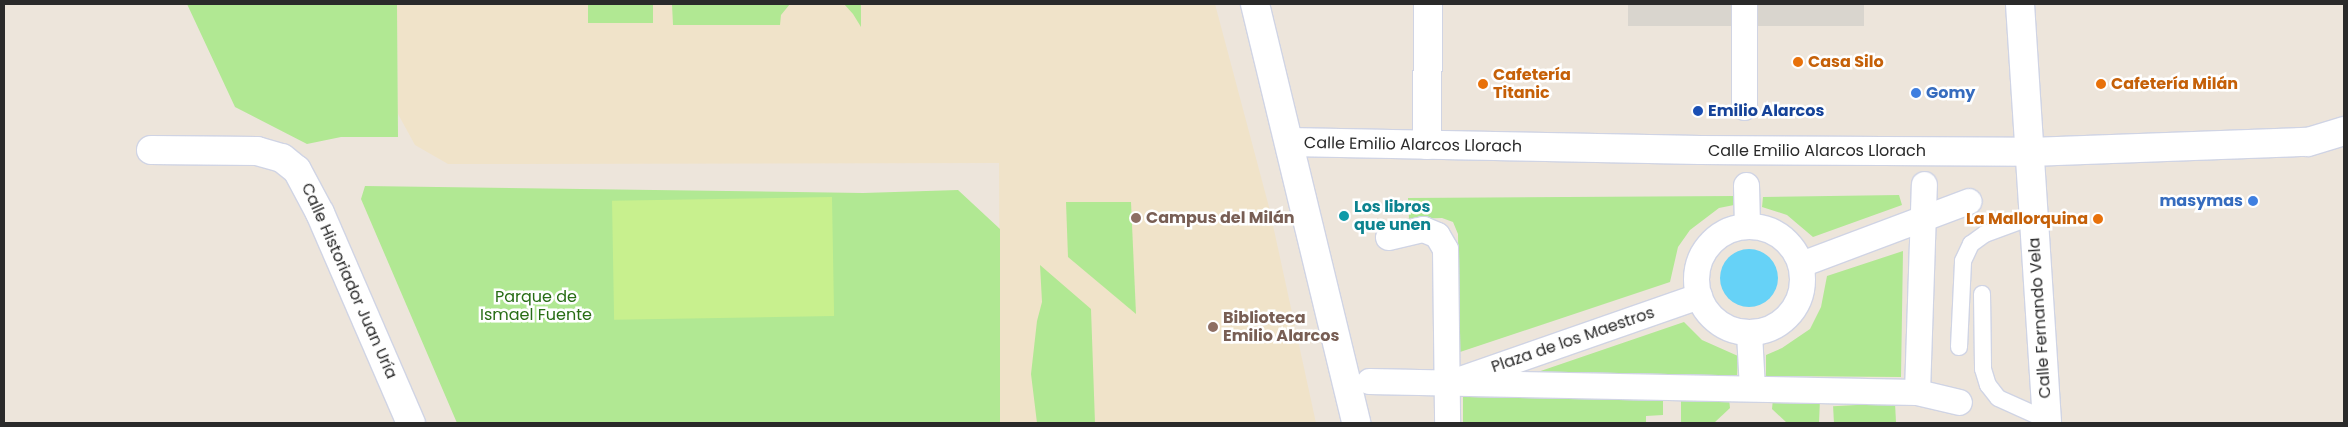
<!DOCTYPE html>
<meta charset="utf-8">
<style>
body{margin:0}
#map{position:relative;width:2348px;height:427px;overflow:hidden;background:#ede5db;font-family:Poppins,sans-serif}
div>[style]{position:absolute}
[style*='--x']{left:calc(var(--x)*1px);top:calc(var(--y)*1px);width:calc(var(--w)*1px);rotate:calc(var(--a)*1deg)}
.education>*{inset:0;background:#f0e3c9}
.green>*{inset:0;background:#b1e893;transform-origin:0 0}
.pitch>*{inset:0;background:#c8f08e;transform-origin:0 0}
.plaza>*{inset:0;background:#d9d5ce;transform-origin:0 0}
.water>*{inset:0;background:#66d2f7}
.round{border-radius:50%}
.roads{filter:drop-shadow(1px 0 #d0d4e4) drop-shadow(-1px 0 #d0d4e4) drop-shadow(0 1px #d0d4e4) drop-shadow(0 -1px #d0d4e4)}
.service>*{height:16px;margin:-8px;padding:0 8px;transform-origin:8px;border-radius:8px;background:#fff}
.pedestrian>*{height:25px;margin:-12.5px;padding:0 12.5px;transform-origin:12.5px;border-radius:12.5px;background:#fff}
.pedestrian>.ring{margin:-12.5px;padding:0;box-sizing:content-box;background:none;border:25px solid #fff;border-radius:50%}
.minor>*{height:28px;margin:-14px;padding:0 14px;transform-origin:14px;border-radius:14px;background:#fff}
.dots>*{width:14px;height:14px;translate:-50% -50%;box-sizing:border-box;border:2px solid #fff;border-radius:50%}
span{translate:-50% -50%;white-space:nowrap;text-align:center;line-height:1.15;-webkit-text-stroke:5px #fff;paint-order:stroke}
.food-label{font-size:16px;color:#c56008;font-weight:700}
.left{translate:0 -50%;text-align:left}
.right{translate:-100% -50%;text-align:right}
.shop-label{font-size:16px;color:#366cbe;font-weight:700}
.transit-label{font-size:16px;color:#164399;font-weight:700}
.street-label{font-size:16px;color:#2a2a2a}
.culture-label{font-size:16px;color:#0d838f;font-weight:700}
.education-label{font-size:16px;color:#785e54;font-weight:700}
.park-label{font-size:16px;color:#286d15}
.frame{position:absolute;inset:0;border:5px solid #2a2a2a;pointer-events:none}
</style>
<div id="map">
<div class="education">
<div style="clip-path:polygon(397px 4px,1215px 4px,1269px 207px,1316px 423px,1000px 423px,999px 163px,448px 164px,415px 145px,398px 114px)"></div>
</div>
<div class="green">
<div style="clip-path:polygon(187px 4px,397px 4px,398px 137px,341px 137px,307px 144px,235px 107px)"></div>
<div style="left:588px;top:4px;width:65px;height:19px"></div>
<div style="clip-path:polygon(672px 4px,790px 4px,781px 15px,780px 25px,673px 25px)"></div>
<div style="clip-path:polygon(844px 4px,861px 4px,861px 27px,853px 14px)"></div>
<div style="clip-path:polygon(365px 186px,863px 193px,958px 190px,1000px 229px,1000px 423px,457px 423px,361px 199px)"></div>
<div style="clip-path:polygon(1899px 195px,1902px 205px,1813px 237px,1787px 215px,1762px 207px,1763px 197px)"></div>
<div style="clip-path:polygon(1734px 196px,1734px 205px,1719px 208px,1690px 230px,1678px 247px,1670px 282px,1460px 352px,1458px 234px,1453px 222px,1442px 218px,1409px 219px,1408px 198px)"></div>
<div style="clip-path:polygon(1066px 202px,1131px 202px,1136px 314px,1068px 257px)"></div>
<div style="clip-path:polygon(1903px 251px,1901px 377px,1766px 376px,1766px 355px,1782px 348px,1810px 329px,1821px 307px,1827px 276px)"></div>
<div style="clip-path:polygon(1040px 265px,1091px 309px,1095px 423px,1037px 423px,1031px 374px,1037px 321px,1042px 302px)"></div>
<div style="clip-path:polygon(1684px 322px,1702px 340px,1738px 356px,1737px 377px,1526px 376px)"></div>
<div style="clip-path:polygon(1463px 397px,1663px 399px,1663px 415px,1646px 416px,1646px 423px,1463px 423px)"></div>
<div style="clip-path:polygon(1729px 399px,1730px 408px,1714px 423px,1681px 423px,1681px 401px)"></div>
<div style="clip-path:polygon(1773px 399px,1820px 399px,1819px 423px,1787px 423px,1772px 409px)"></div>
<div style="left:1895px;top:403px;width:20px;height:62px;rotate:87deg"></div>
</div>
<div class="pitch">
<div style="left:832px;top:197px;width:119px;height:220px;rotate:89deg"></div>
</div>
<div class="plaza">
<div style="left:1628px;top:4px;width:236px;height:22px"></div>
</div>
<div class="water">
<div class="round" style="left:1720px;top:249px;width:58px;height:58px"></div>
</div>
<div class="roads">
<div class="service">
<div style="--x:1982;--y:294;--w:75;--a:89.2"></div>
<div style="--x:1983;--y:369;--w:17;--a:73"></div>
<div style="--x:1988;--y:385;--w:16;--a:52"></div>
<div style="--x:1998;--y:398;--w:54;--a:24.2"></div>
<div style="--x:1959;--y:347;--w:86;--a:-87.3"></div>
<div style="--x:1963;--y:261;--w:19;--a:-65"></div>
<div style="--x:1971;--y:244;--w:17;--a:-36"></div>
<div style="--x:1985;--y:234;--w:52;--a:-20.2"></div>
</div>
<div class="pedestrian">
<div style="--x:1744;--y:107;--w:103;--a:-90"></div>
<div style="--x:1746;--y:185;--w:40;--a:88.6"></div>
<div class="ring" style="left:1696px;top:226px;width:81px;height:81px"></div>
<div style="--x:1388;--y:237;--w:36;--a:-13"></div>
<div style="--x:1423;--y:229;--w:15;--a:23"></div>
<div style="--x:1437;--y:235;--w:16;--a:60"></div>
<div style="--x:1445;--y:249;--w:174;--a:89.3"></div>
<div style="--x:1801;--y:264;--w:179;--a:-20.6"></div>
<div style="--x:1749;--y:333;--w:55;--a:86.9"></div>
<div style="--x:1463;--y:378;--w:250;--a:-19.2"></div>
<div style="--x:1369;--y:381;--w:548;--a:1.15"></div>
<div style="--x:1917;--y:392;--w:43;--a:13.4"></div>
<div style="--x:1917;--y:392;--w:208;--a:-88.1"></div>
</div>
<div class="minor">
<div style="--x:1255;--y:4;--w:431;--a:76.4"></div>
<div style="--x:2020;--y:4;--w:420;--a:86.3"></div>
<div style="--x:1289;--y:142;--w:411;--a:1.1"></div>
<div style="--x:1700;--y:150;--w:330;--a:0.3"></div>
<div style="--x:2030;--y:152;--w:278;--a:-2.1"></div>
<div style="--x:2308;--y:142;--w:38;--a:-17"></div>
<div style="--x:1427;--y:145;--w:141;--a:-89.6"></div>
<div style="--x:151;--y:150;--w:106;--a:0.5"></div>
<div style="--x:257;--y:151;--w:26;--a:16"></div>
<div style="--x:282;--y:158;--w:19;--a:39"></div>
<div style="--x:297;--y:170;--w:49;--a:61.9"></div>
<div style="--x:320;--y:213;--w:229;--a:66.6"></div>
</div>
</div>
<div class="dots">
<div style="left:1798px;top:62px;background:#e8710a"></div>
<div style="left:1483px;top:84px;background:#e8710a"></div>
<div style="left:2101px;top:84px;background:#e8710a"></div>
<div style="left:1916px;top:93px;background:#3f7fe0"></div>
<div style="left:1698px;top:111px;background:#1a4fb4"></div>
<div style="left:2253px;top:201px;background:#3f7fe0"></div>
<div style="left:1344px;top:216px;background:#0f9aa8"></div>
<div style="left:1136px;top:218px;background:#8d6e63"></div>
<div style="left:2098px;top:219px;background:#e8710a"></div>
<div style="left:1213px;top:327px;background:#8d6e63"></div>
</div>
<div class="food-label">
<span class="left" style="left:1808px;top:62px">Casa Silo</span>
<span class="left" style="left:1493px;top:84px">Cafetería<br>Titanic</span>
<span class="left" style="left:2111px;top:84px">Cafetería Milán</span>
<span class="right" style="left:2088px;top:219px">La Mallorquina</span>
</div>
<div class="shop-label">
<span class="left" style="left:1926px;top:93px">Gomy</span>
<span class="right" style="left:2243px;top:201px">masymas</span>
</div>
<div class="transit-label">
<span class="left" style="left:1708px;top:111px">Emilio Alarcos</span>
</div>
<div class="street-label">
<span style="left:1413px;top:145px;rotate:1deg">Calle Emilio Alarcos Llorach</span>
<span style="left:1817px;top:151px">Calle Emilio Alarcos Llorach</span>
<span style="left:349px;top:281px;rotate:66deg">Calle Historiador Juan Uría</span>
<span style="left:2040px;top:318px;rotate:-94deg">Calle Fernando Vela</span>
<span style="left:1573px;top:340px;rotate:-19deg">Plaza de los Maestros</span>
</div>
<div class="culture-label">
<span class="left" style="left:1354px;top:216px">Los libros<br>que unen</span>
</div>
<div class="education-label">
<span class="left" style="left:1146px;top:218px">Campus del Milán</span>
<span class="left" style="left:1223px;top:327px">Biblioteca<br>Emilio Alarcos</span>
</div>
<div class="park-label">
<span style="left:536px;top:306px">Parque de<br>Ismael Fuente</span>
</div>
<div class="frame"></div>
</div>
